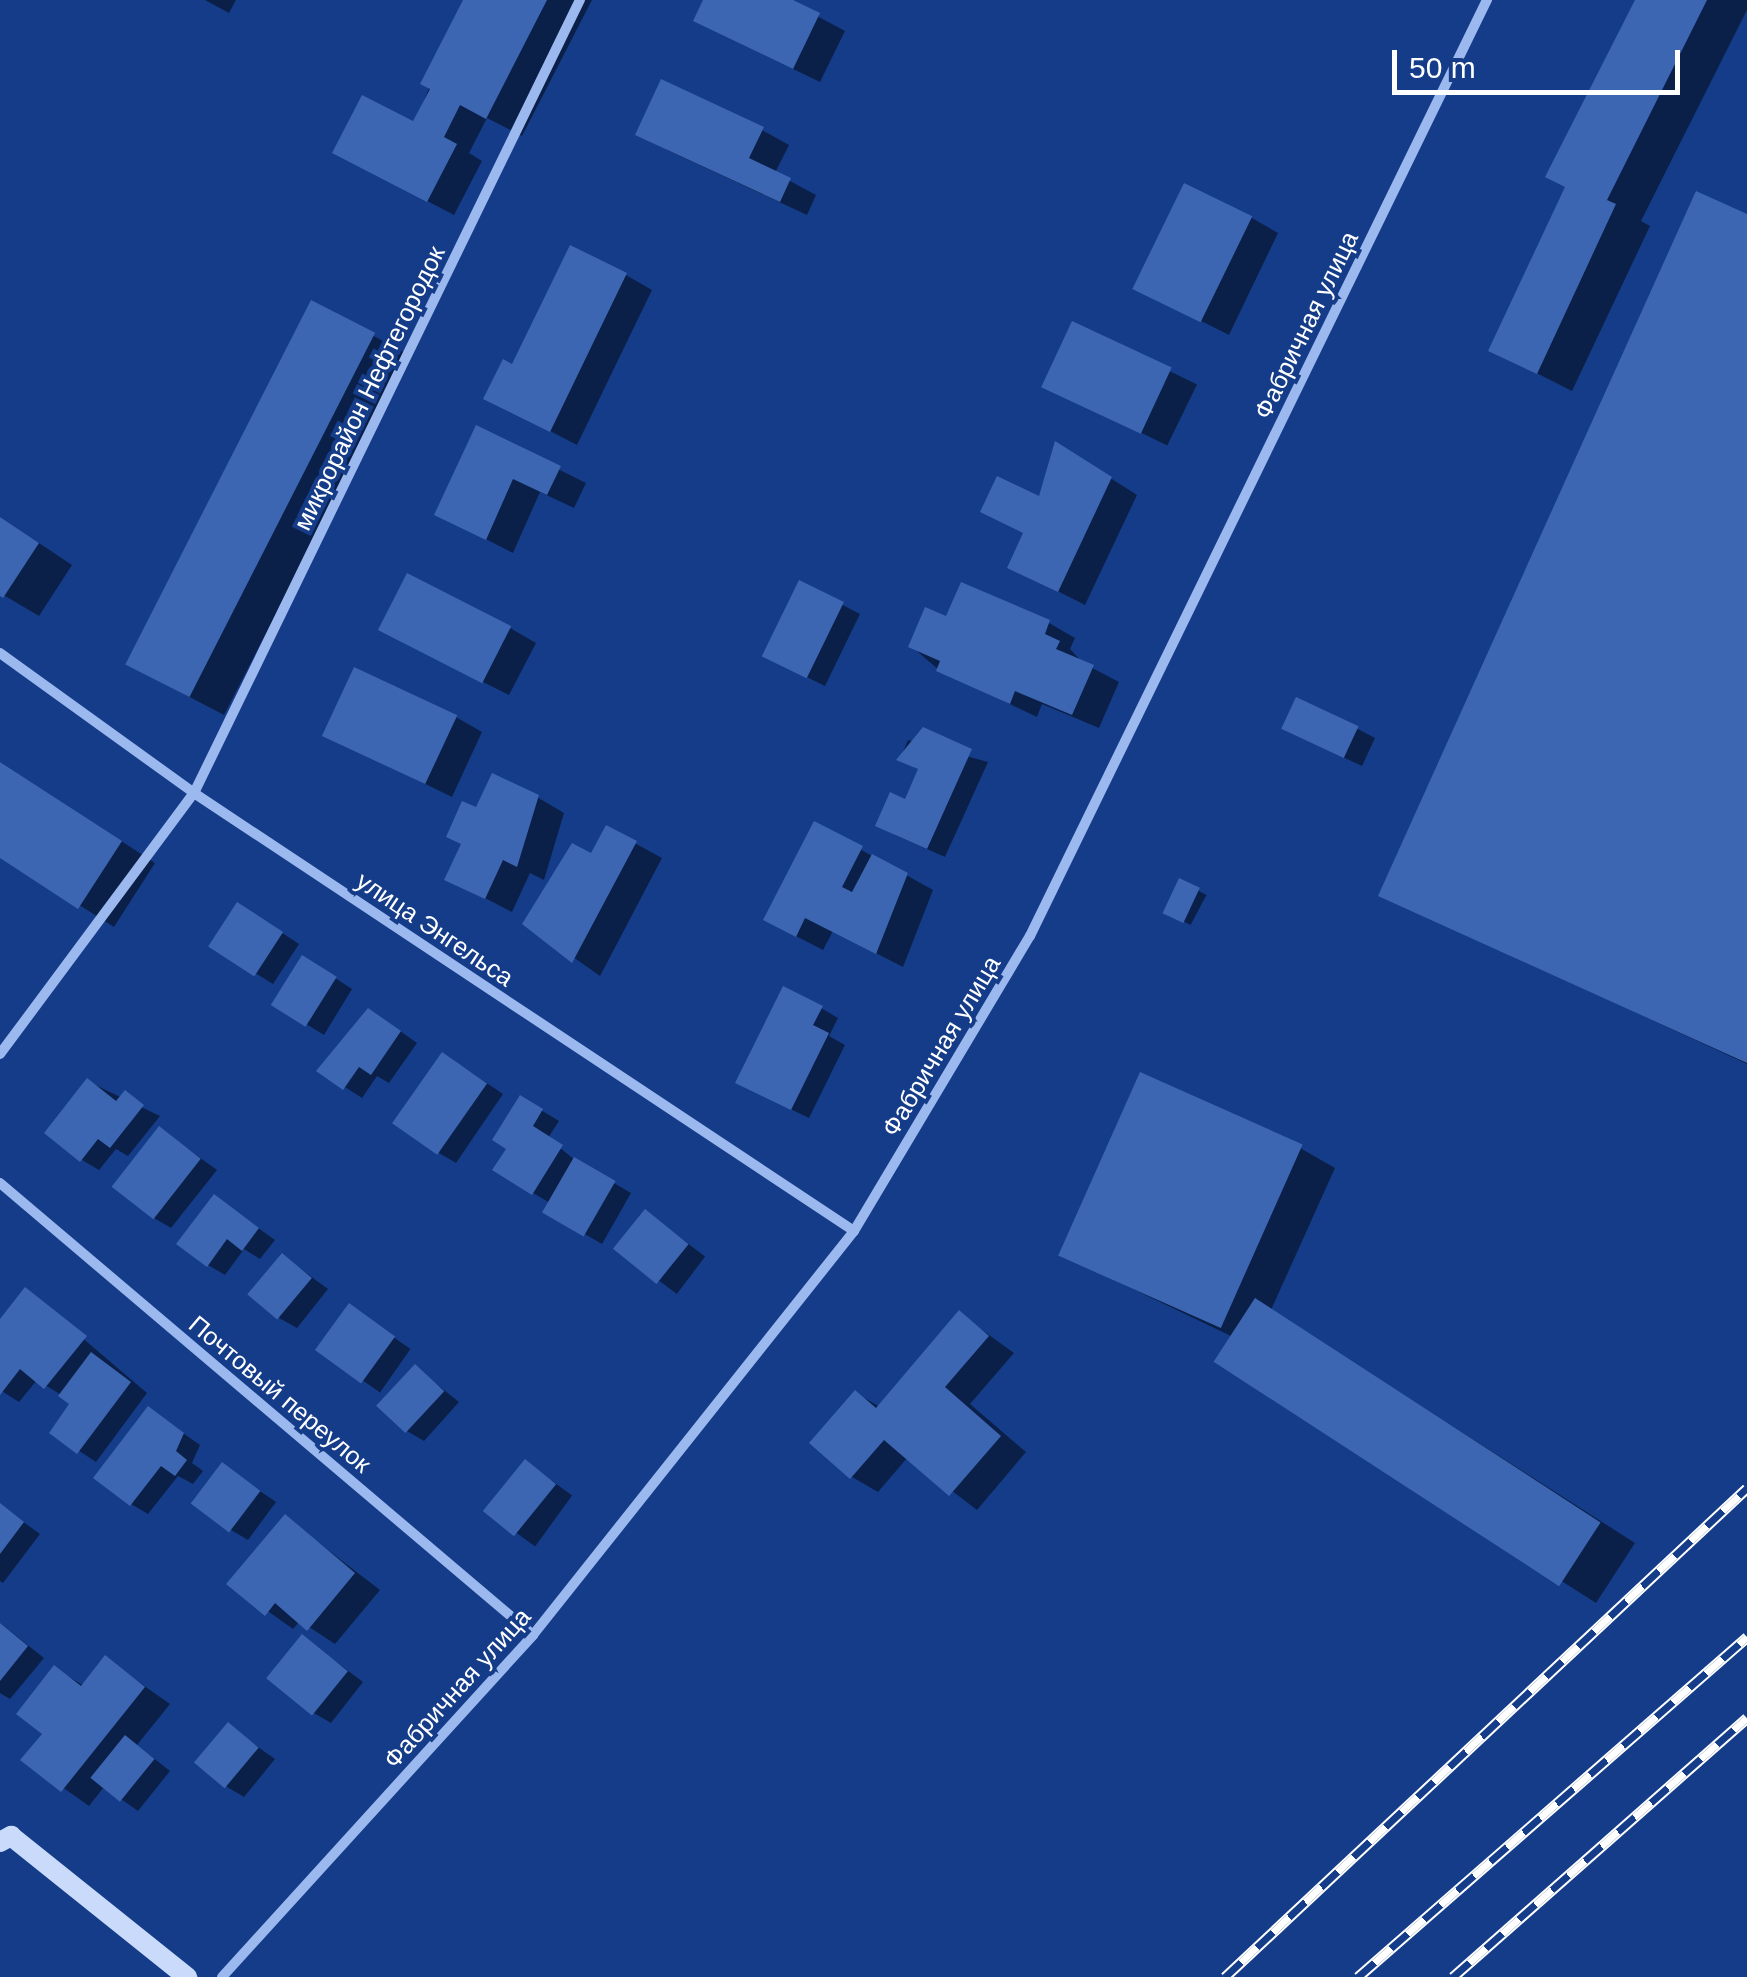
<!DOCTYPE html>
<meta charset="utf-8">
<style>
body{margin:0}
#map{position:relative;width:1747px;height:1977px;overflow:hidden;background:#153c89;font-family:Helvetica,sans-serif}
div>[style]{position:absolute}
[style*='--x']{left:calc(var(--x)*1px);top:calc(var(--y)*1px);width:calc(var(--w)*1px);rotate:calc(var(--a)*1deg)}
.shadow>*{inset:0;background:#0007;transform-origin:0 0}
.building>*{inset:0;background:#3d66b2;transform-origin:0 0}
.street>*{height:10px;margin:-5px;padding:0 5px;transform-origin:5px;border-radius:5px;background:#9cb9ef}
.secondary>*{height:20px;margin:-10px;padding:0 10px;transform-origin:10px;border-radius:10px;background:#cadafa}
.rail>*{height:11px;margin-top:-5.5px;transform-origin:0;background:repeating-linear-gradient(90deg,#153c89 0 22px,#fff 0 44px);box-sizing:border-box;border-block:2px solid #fff}
span{translate:-50% -50%;white-space:nowrap;text-align:center;line-height:1.15;-webkit-text-stroke:8px #153c89;paint-order:stroke}
.street-label{font-size:25px;color:#fff}
.scale{position:absolute;left:1392px;top:50px;width:288px;height:45px;box-sizing:border-box;border:5px solid #fff;border-top:0;padding-left:12px;font-size:30px;line-height:35px;white-space:nowrap;color:#fff;-webkit-text-stroke:8px #153c89;paint-order:stroke}
</style>
<div id="map">
<div class="shadow">
<div style="clip-path:polygon(205px 0,236px 0,229px 13px)"></div>
<div style="clip-path:polygon(466px 0,592px 0,522px 136px,487px 118px,469px 153px,482px 161px,454px 215px,362px 167px,414px 124px)"></div>
<div style="clip-path:polygon(706px 0,787px 0,845px 31px,820px 82px,723px 35px)"></div>
<div style="clip-path:polygon(1637px 0,1747px 0,1747px 10px,1641px 221px,1650px 226px,1572px 391px,1491px 350px,1567px 187px)"></div>
<div style="clip-path:polygon(762px 130px,789px 145px,775px 173px,816px 195px,807px 215px,665px 149px)"></div>
<div style="clip-path:polygon(1747px 217px,1747px 1064px,1382px 895px)"></div>
<div style="clip-path:polygon(1252px 218px,1278px 233px,1229px 335px,1136px 288px)"></div>
<div style="clip-path:polygon(626px 275px,652px 290px,577px 445px,486px 398px)"></div>
<div style="clip-path:polygon(312px 303px,409px 355px,224px 715px,161px 682px)"></div>
<div style="left:1073px;top:324px;width:138px;height:68px;rotate:26deg"></div>
<div style="clip-path:polygon(477px 429px,586px 483px,574px 508px,540px 492px,513px 553px,437px 514px)"></div>
<div style="clip-path:polygon(1082px 460px,1137px 495px,1085px 605px,1010px 567px,1040px 499px)"></div>
<div style="clip-path:polygon(0 517px,72px 565px,39px 616px,0 593px)"></div>
<div style="clip-path:polygon(800px 583px,860px 614px,825px 686px,782px 665px)"></div>
<div style="clip-path:polygon(947px 620px,1049px 623px,1075px 638px,1070px 649px,1083px 663px,1119px 682px,1099px 728px,1042px 704px,1037px 717px,939px 670px,911px 646px)"></div>
<div style="clip-path:polygon(510px 628px,536px 643px,509px 695px,409px 645px)"></div>
<div style="clip-path:polygon(456px 717px,482px 732px,452px 797px,325px 735px)"></div>
<div style="clip-path:polygon(1358px 729px,1375px 738px,1362px 766px,1302px 738px)"></div>
<div style="clip-path:polygon(908px 740px,988px 762px,945px 857px,895px 835px,920px 770px,900px 759px)"></div>
<div style="clip-path:polygon(0 762px,155px 863px,114px 927px,0 855px)"></div>
<div style="clip-path:polygon(537px 797px,564px 813px,544px 880px,530px 873px,512px 912px,448px 879px,477px 811px)"></div>
<div style="clip-path:polygon(815px 824px,933px 890px,903px 967px,833px 931px,823px 950px,792px 934px)"></div>
<div style="clip-path:polygon(607px 828px,662px 858px,600px 976px,525px 923px,592px 856px)"></div>
<div style="left:1180px;top:881px;width:30px;height:34px;rotate:28deg"></div>
<div style="clip-path:polygon(255px 915px,299px 944px,273px 984px,212px 946px)"></div>
<div style="clip-path:polygon(320px 968px,352px 989px,324px 1035px,274px 1004px)"></div>
<div style="clip-path:polygon(821px 1008px,838px 1018px,829px 1036px,845px 1045px,809px 1118px,755px 1092px)"></div>
<div style="clip-path:polygon(386px 1021px,417px 1043px,389px 1083px,377px 1076px,362px 1098px,320px 1071px)"></div>
<div style="clip-path:polygon(460px 1065px,503px 1094px,456px 1163px,439px 1153px)"></div>
<div style="clip-path:polygon(87px 1081px,160px 1116px,128px 1156px,116px 1149px,99px 1170px,82px 1160px)"></div>
<div style="clip-path:polygon(521px 1098px,559px 1121px,548px 1138px,576px 1161px,631px 1193px,602px 1244px,545px 1211px,550px 1203px,533px 1193px,509px 1148px)"></div>
<div style="clip-path:polygon(160px 1129px,217px 1170px,171px 1228px,154px 1218px)"></div>
<div style="clip-path:polygon(1300px 1148px,1335px 1168px,1271px 1310px,1635px 1543px,1596px 1603px,1217px 1361px,1233px 1337px,1060px 1254px)"></div>
<div style="clip-path:polygon(215px 1197px,275px 1240px,260px 1259px,244px 1249px,225px 1275px,208px 1265px)"></div>
<div style="left:646px;top:1212px;width:74px;height:47px;rotate:37deg"></div>
<div style="clip-path:polygon(283px 1256px,328px 1289px,297px 1328px,279px 1318px)"></div>
<div style="clip-path:polygon(26px 1290px,147px 1393px,96px 1462px,52px 1433px,73px 1404px,63px 1396px,37px 1380px,19px 1402px,0 1390px,0 1323px)"></div>
<div style="left:349px;top:1306px;width:75px;height:53px;rotate:35deg"></div>
<div style="clip-path:polygon(960px 1314px,1014px 1353px,970px 1404px,1026px 1452px,977px 1510px,908px 1457px,878px 1492px,852px 1477px,856px 1393px,880px 1407px)"></div>
<div style="clip-path:polygon(415px 1367px,459px 1402px,424px 1441px,407px 1431px)"></div>
<div style="clip-path:polygon(149px 1409px,200px 1445px,192px 1463px,203px 1471px,193px 1484px,178px 1476px,148px 1514px,131px 1504px)"></div>
<div style="left:526px;top:1462px;width:57px;height:63px;rotate:36deg"></div>
<div style="clip-path:polygon(223px 1466px,276px 1502px,248px 1540px,231px 1530px)"></div>
<div style="clip-path:polygon(0 1505px,40px 1534px,3px 1583px,0 1581px)"></div>
<div style="clip-path:polygon(285px 1517px,380px 1590px,335px 1644px,300px 1621px,293px 1629px,230px 1584px)"></div>
<div style="clip-path:polygon(0 1623px,44px 1658px,10px 1699px,0 1693px)"></div>
<div style="clip-path:polygon(303px 1637px,363px 1682px,331px 1723px,314px 1713px)"></div>
<div style="clip-path:polygon(106px 1659px,170px 1704px,137px 1745px,170px 1771px,138px 1811px,104px 1787px,89px 1806px,24px 1760px,45px 1734px,55px 1668px,84px 1686px)"></div>
<div style="clip-path:polygon(228px 1726px,275px 1759px,244px 1797px,227px 1787px)"></div>
</div>
<div class="building">
<div style="clip-path:polygon(463px 0,547px 0,486px 119px,460px 105px,444px 137px,457px 144px,427px 202px,332px 153px,362px 95px,413px 121px,430px 89px,420px 84px)"></div>
<div style="clip-path:polygon(703px 0,793px 0,820px 13px,793px 69px,693px 21px)"></div>
<div style="clip-path:polygon(1635px 0,1707px 0,1607px 200px,1616px 204px,1537px 374px,1488px 351px,1565px 187px,1545px 177px)"></div>
<div style="clip-path:polygon(661px 79px,764px 127px,749px 158px,791px 178px,780px 202px,635px 135px)"></div>
<div style="left:1184px;top:183px;width:76px;height:118px;rotate:26deg"></div>
<div style="clip-path:polygon(1696px 191px,1747px 214px,1747px 1063px,1378px 896px)"></div>
<div style="clip-path:polygon(570px 245px,627px 273px,550px 432px,483px 399px,503px 359px,512px 364px)"></div>
<div style="left:311px;top:300px;width:72px;height:409px;rotate:27deg"></div>
<div style="left:1072px;top:321px;width:110px;height:73px;rotate:25deg"></div>
<div style="clip-path:polygon(476px 425px,561px 466px,547px 495px,513px 479px,486px 540px,434px 515px)"></div>
<div style="clip-path:polygon(1055px 441px,1112px 477px,1058px 592px,1007px 568px,1023px 533px,980px 512px,997px 476px,1039px 496px)"></div>
<div style="clip-path:polygon(0 517px,39px 543px,3px 598px,0 596px)"></div>
<div style="left:407px;top:573px;width:117px;height:64px;rotate:27deg"></div>
<div style="left:799px;top:580px;width:50px;height:85px;rotate:26deg"></div>
<div style="clip-path:polygon(961px 582px,1050px 620px,1045px 634px,1060px 641px,1056px 649px,1094px 665px,1072px 715px,1015px 691px,1010px 704px,936px 671px,940px 661px,908px 647px,925px 607px,946px 616px)"></div>
<div style="left:354px;top:667px;width:114px;height:76px;rotate:25deg"></div>
<div style="left:1296px;top:697px;width:69px;height:35px;rotate:25deg"></div>
<div style="clip-path:polygon(923px 727px,972px 749px,927px 849px,875px 826px,890px 792px,905px 799px,918px 769px,896px 760px)"></div>
<div style="clip-path:polygon(0 762px,122px 841px,78px 909px,0 858px)"></div>
<div style="clip-path:polygon(492px 773px,539px 795px,517px 867px,503px 860px,485px 899px,444px 880px,461px 844px,446px 837px,462px 801px,476px 807px)"></div>
<div style="clip-path:polygon(814px 821px,863px 846px,842px 887px,852px 892px,872px 854px,908px 873px,876px 954px,805px 918px,796px 937px,763px 920px)"></div>
<div style="clip-path:polygon(606px 825px,637px 841px,572px 963px,522px 924px,572px 843px,591px 853px)"></div>
<div style="left:1179px;top:878px;width:23px;height:39px;rotate:25deg"></div>
<div style="left:237px;top:902px;width:55px;height:53px;rotate:33deg"></div>
<div style="left:302px;top:955px;width:41px;height:59px;rotate:32deg"></div>
<div style="clip-path:polygon(783px 986px,823px 1006px,813px 1025px,829px 1033px,791px 1110px,735px 1083px)"></div>
<div style="clip-path:polygon(368px 1008px,401px 1031px,371px 1075px,359px 1067px,343px 1090px,316px 1071px)"></div>
<div style="left:442px;top:1052px;width:55px;height:87px;rotate:35deg"></div>
<div style="left:1140px;top:1072px;width:178px;height:201px;rotate:24deg"></div>
<div style="clip-path:polygon(87px 1078px,116px 1101px,125px 1090px,144px 1105px,110px 1148px,98px 1139px,80px 1162px,44px 1133px)"></div>
<div style="clip-path:polygon(520px 1095px,543px 1109px,533px 1126px,563px 1145px,532px 1195px,492px 1170px,506px 1149px,492px 1140px)"></div>
<div style="left:159px;top:1126px;width:53px;height:77px;rotate:38deg"></div>
<div style="left:574px;top:1157px;width:48px;height:64px;rotate:30deg"></div>
<div style="clip-path:polygon(214px 1194px,259px 1228px,242px 1251px,227px 1239px,207px 1267px,176px 1244px)"></div>
<div style="left:645px;top:1209px;width:56px;height:51px;rotate:39deg"></div>
<div style="left:282px;top:1253px;width:39px;height:54px;rotate:40deg"></div>
<div style="clip-path:polygon(25px 1287px,87px 1336px,44px 1389px,20px 1369px,0 1395px,0 1319px)"></div>
<div style="left:1255px;top:1298px;width:412px;height:76px;rotate:33deg"></div>
<div style="left:349px;top:1303px;width:57px;height:58px;rotate:36deg"></div>
<div style="clip-path:polygon(959px 1310px,989px 1336px,945px 1387px,1001px 1436px,949px 1496px,884px 1440px,850px 1479px,809px 1443px,855px 1390px,876px 1408px)"></div>
<div style="clip-path:polygon(91px 1352px,131px 1382px,77px 1454px,49px 1433px,69px 1404px,58px 1396px)"></div>
<div style="left:415px;top:1364px;width:40px;height:57px;rotate:43deg"></div>
<div style="clip-path:polygon(148px 1406px,184px 1433px,176px 1451px,187px 1460px,175px 1476px,161px 1466px,130px 1506px,93px 1478px)"></div>
<div style="left:525px;top:1459px;width:40px;height:67px;rotate:39deg"></div>
<div style="left:222px;top:1462px;width:48px;height:52px;rotate:37deg"></div>
<div style="clip-path:polygon(0 1503px,24px 1522px,0 1554px)"></div>
<div style="clip-path:polygon(285px 1514px,355px 1573px,307px 1631px,275px 1603px,265px 1616px,226px 1584px)"></div>
<div style="clip-path:polygon(0 1623px,28px 1646px,0 1681px)"></div>
<div style="left:302px;top:1634px;width:59px;height:57px;rotate:39deg"></div>
<div style="clip-path:polygon(105px 1655px,145px 1687px,61px 1792px,20px 1760px,42px 1734px,16px 1714px,54px 1665px,81px 1686px)"></div>
<div style="left:228px;top:1722px;width:40px;height:53px;rotate:40deg"></div>
<div style="left:125px;top:1735px;width:38px;height:55px;rotate:39deg"></div>
</div>
<div class="street">
<div style="--x:0;--y:653;--w:239;--a:35.8"></div>
<div style="--x:194;--y:793;--w:792;--a:33.57"></div>
<div style="--x:0;--y:1054;--w:325;--a:-53.4"></div>
<div style="--x:194;--y:793;--w:882;--a:-64.05"></div>
<div style="--x:0;--y:1183;--w:699;--a:40.3"></div>
<div style="--x:222;--y:1977;--w:462;--a:-47.7"></div>
<div style="--x:533;--y:1635;--w:516;--a:-51.53"></div>
<div style="--x:854;--y:1231;--w:344;--a:-59.2"></div>
<div style="--x:1030;--y:936;--w:1042;--a:-63.98"></div>
</div>
<div class="secondary">
<div style="--x:0;--y:1842;--w:13;--a:-29"></div>
<div style="--x:11;--y:1836;--w:226;--a:38.7"></div>
</div>
<div class="rail">
<div style="--x:1225;--y:1977;--w:715;--a:-43.13"></div>
<div style="--x:1358;--y:1977;--w:517;--a:-41.15"></div>
<div style="--x:1453;--y:1977;--w:392;--a:-41.4"></div>
</div>
<div class="street-label">
<span style="left:1306px;top:325px;rotate:-64deg">Фабричная улица</span>
<span style="left:369px;top:388px;rotate:-64deg">микрорайон Нефтегородок</span>
<span style="left:435px;top:929px;rotate:34deg">улица Энгельса</span>
<span style="left:941px;top:1046px;rotate:-59deg">Фабричная улица</span>
<span style="left:280px;top:1394px;rotate:40deg">Почтовый переулок</span>
<span style="left:457px;top:1688px;rotate:-48deg">Фабричная улица</span>
</div>
<div class="scale">50 m</div>
</div>
